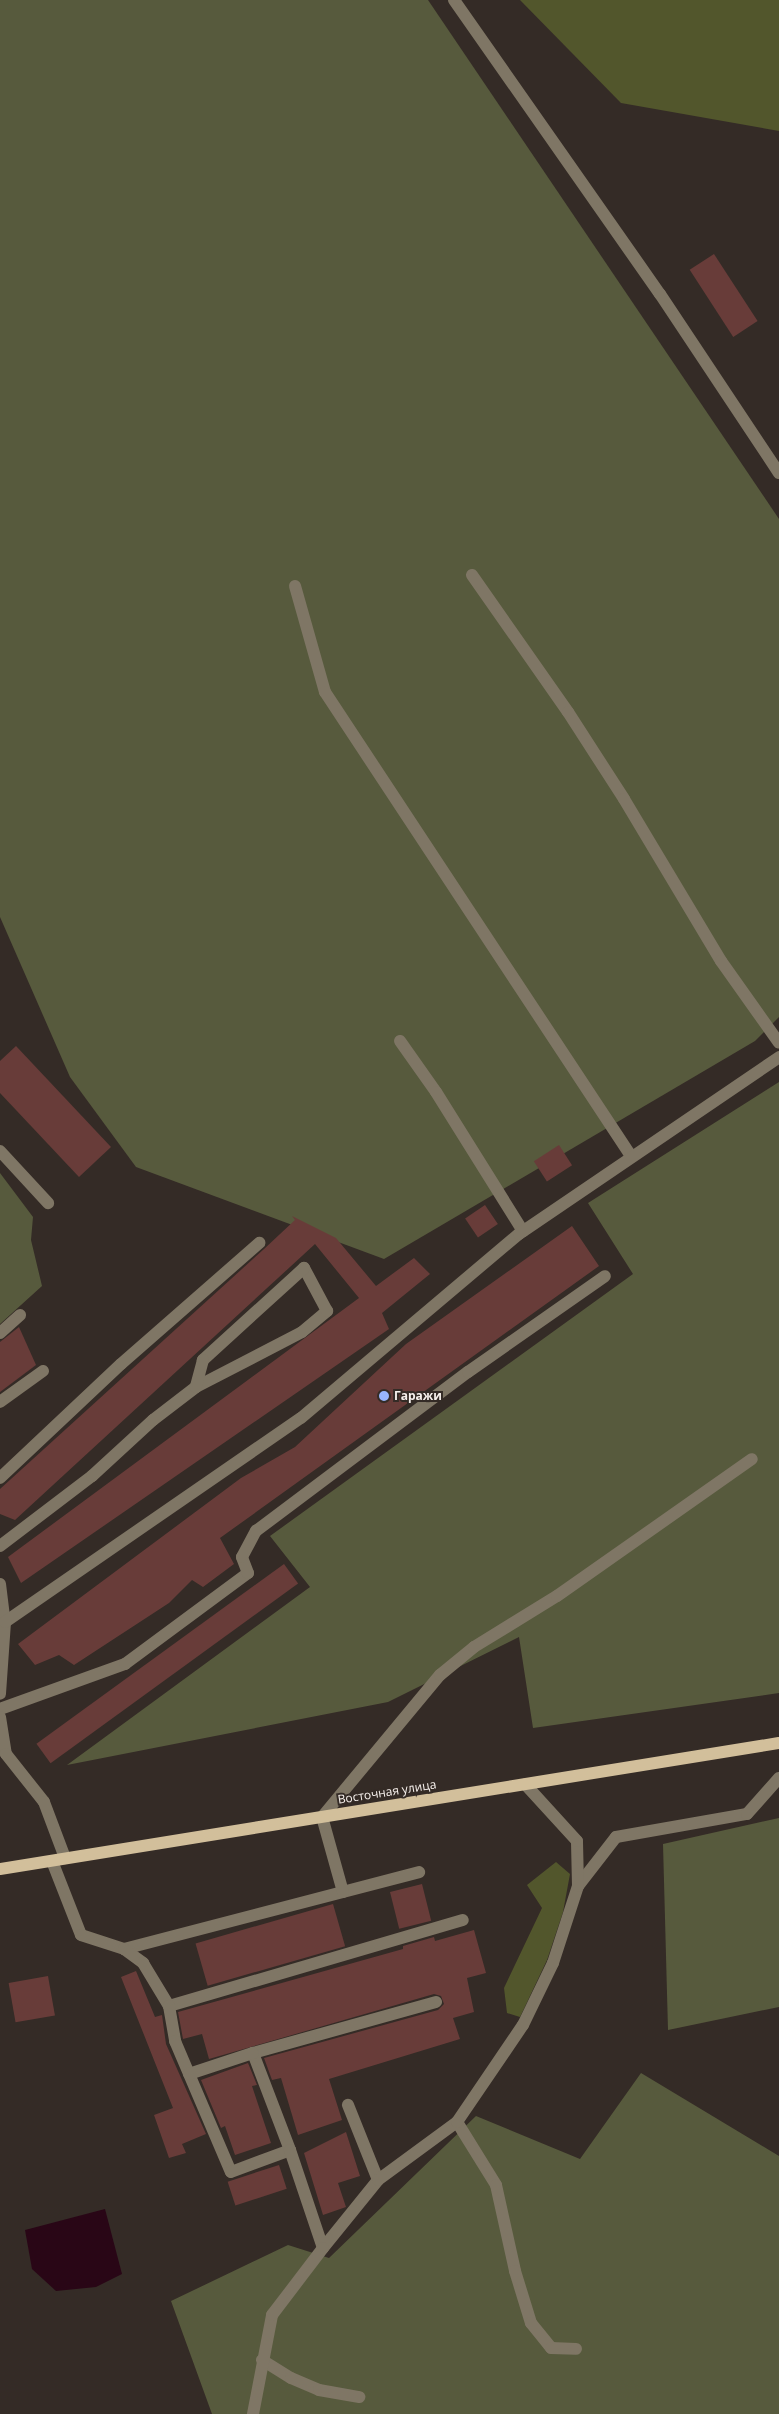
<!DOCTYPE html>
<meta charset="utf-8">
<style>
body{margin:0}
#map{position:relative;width:779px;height:2414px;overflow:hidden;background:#342b26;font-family:"Open Sans",sans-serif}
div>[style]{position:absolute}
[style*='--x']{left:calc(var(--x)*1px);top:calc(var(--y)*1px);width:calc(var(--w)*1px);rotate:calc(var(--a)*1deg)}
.green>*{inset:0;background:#575a3d}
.forest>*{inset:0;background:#52562c}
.water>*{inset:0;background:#290616}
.building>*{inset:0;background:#683c39;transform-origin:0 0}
.minor>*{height:12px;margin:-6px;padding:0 6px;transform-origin:6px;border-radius:6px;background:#7f7665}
.major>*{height:12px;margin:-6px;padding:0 6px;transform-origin:6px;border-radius:6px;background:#d2bf9b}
.dots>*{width:14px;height:14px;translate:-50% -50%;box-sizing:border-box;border:2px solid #342b26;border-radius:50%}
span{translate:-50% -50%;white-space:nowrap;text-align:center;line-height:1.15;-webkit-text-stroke:4px #342b26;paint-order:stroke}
.poi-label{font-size:12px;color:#f7f1ed;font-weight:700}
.left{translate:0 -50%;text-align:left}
.street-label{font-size:12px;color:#f7f1ed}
</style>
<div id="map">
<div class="green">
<div style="clip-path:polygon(0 0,428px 0,779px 519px,779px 1017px,755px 1041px,384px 1259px,136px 1167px,70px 1077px,0 917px)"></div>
<div style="clip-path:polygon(779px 1082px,779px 1693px,533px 1728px,519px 1637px,388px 1702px,67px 1765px,310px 1587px,270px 1536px,633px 1274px,588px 1203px)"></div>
<div style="clip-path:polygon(0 1173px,33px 1217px,31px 1240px,42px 1286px,0 1324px)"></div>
<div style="clip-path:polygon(779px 1818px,779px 2007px,668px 2030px,663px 1844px)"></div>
<div style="clip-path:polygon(641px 2073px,779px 2156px,779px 2414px,212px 2414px,171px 2301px,288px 2245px,329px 2258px,476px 2116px,580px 2159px)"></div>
</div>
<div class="forest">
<div style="clip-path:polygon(520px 0,779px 0,779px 131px,621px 103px)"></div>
<div style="clip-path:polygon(556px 1862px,570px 1874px,563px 1912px,547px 1960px,520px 2017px,507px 2013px,504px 1988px,542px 1908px,527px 1885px)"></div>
</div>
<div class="water">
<div style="clip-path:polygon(105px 2209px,122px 2274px,96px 2287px,56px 2291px,32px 2269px,25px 2230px)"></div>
</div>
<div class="building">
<div style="left:714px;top:254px;width:80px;height:29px;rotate:57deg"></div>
<div style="clip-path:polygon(16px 1046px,111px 1147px,79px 1177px,0 1093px,0 1061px)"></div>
<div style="left:559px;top:1145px;width:24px;height:30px;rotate:57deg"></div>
<div style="left:485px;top:1205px;width:23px;height:24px;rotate:56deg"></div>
<div style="clip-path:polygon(292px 1216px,336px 1238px,376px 1286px,414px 1258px,430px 1274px,382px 1313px,389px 1329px,21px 1583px,8px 1557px,359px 1298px,315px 1244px,15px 1520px,0 1514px,0 1489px,264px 1249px,295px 1220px)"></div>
<div style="clip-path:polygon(572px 1226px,599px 1266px,220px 1538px,234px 1564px,203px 1587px,192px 1580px,169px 1603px,74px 1665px,59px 1655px,35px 1665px,18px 1644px,241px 1478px,295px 1447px,406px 1344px)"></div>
<div style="clip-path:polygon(19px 1327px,36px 1365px,0 1392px,0 1342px)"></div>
<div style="left:284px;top:1564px;width:24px;height:306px;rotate:54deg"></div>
<div style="left:422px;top:1884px;width:38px;height:33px;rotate:76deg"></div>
<div style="left:333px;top:1904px;width:44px;height:143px;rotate:74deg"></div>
<div style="clip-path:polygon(474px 1930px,486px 1973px,467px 1978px,474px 2012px,453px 2018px,460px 2039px,329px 2079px,342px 2120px,298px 2135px,281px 2078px,272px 2080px,264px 2058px,438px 2010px,444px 2004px,441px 1996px,434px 1994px,209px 2059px,202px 2034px,183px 2039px,178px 2012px,403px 1949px,403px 1946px,434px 1937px,435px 1941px)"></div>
<div style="clip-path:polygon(136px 1971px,155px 2017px,162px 2015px,166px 2044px,206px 2134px,182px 2144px,186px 2153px,169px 2158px,154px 2115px,173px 2108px,121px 1977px)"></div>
<div style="left:48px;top:1976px;width:40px;height:40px;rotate:80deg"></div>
<div style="clip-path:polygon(248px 2063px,257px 2085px,252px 2086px,271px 2143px,235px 2155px,225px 2126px,221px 2128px,201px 2080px)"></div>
<div style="clip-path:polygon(346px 2132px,360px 2176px,338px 2183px,346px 2207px,323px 2215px,304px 2153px)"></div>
<div style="left:279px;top:2165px;width:25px;height:54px;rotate:72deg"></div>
</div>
<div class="minor">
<div style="--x:454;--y:0;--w:359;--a:55"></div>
<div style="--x:660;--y:294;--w:215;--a:56.4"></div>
<div style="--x:472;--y:575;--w:167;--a:55"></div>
<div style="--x:568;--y:712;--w:103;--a:57.2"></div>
<div style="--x:624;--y:799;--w:189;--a:59.1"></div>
<div style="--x:721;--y:961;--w:100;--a:54.7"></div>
<div style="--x:295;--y:586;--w:110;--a:74.2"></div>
<div style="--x:325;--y:692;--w:556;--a:56.6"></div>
<div style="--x:400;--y:1041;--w:62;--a:54.8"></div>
<div style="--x:436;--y:1092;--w:164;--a:58"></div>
<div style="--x:0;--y:1151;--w:71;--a:47.3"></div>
<div style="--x:0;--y:1333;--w:27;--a:-42"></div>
<div style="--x:0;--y:1402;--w:53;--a:-35.8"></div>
<div style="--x:0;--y:1478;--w:166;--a:-43.3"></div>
<div style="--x:121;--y:1364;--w:184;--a:-41.2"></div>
<div style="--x:0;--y:1546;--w:116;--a:-37.3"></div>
<div style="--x:92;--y:1476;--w:83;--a:-42.6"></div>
<div style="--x:153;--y:1420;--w:54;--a:-37.5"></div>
<div style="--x:196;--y:1387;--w:119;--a:-27.4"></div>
<div style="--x:302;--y:1332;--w:33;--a:-40"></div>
<div style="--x:327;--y:1311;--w:49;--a:-118.1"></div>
<div style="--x:304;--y:1268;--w:137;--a:137.7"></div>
<div style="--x:203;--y:1360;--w:28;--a:105"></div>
<div style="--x:0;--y:1584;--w:38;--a:83"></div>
<div style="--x:5;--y:1622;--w:72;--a:94"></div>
<div style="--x:5;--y:1622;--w:359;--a:-34.6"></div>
<div style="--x:301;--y:1418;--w:285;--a:-40.2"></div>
<div style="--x:519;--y:1234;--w:315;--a:-34.2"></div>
<div style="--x:0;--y:1709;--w:133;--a:-19.8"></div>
<div style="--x:125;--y:1664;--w:153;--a:-36.5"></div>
<div style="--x:248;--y:1573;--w:17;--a:-111"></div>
<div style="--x:242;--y:1557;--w:30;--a:-62"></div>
<div style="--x:256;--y:1531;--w:265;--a:-36.9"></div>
<div style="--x:468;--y:1372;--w:167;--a:-35"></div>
<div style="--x:0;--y:1717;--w:37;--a:81"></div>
<div style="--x:6;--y:1754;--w:61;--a:51.6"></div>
<div style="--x:44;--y:1802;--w:60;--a:69.4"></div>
<div style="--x:52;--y:1861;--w:79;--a:68.6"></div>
<div style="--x:81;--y:1935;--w:45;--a:18"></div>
<div style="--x:124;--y:1949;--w:305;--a:-14.6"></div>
<div style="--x:578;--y:1886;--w:62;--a:-52.2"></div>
<div style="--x:616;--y:1837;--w:133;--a:-10"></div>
<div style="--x:747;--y:1814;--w:48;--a:-48.4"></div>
<div style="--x:343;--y:1892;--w:78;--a:-105.6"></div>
<div style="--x:322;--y:1817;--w:185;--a:-50.3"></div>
<div style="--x:440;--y:1675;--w:44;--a:-39.5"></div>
<div style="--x:474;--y:1647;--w:97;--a:-31.6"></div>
<div style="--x:557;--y:1596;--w:238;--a:-35.1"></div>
<div style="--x:124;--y:1949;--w:24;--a:36"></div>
<div style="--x:143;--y:1963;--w:50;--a:58.8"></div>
<div style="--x:169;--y:2006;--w:306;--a:-16.3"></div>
<div style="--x:169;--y:2006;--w:36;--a:80"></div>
<div style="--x:175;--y:2041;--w:142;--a:66.9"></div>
<div style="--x:231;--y:2172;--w:63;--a:-20.4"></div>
<div style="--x:290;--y:2150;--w:104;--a:-110.9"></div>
<div style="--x:253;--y:2053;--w:190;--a:-15.6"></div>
<div style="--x:189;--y:2074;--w:67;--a:-18.2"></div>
<div style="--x:457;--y:2122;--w:74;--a:58.2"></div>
<div style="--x:496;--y:2185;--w:88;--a:77.5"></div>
<div style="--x:515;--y:2271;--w:54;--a:72.9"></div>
<div style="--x:531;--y:2323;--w:32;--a:51"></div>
<div style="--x:551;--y:2348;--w:25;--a:2"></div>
<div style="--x:290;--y:2150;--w:103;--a:71.4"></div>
<div style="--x:323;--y:2248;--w:87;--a:-51"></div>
<div style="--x:378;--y:2180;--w:81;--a:-111.8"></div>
<div style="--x:378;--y:2180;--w:98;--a:-36.3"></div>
<div style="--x:457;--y:2122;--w:117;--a:-55.8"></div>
<div style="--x:523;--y:2025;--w:69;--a:-64.2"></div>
<div style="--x:553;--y:1963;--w:81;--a:-72"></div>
<div style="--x:578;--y:1886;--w:45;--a:-91.3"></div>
<div style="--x:577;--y:1841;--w:77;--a:-132.4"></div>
<div style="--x:262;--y:2360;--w:34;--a:32"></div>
<div style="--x:291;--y:2378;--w:30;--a:23"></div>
<div style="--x:319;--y:2390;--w:41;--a:9.9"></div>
<div style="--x:253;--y:2414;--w:101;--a:-79.1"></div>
<div style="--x:272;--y:2315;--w:84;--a:-52.7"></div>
</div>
<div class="major">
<div style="--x:0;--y:1869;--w:789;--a:-9.19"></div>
</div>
<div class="dots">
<div style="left:384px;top:1396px;background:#98b5fd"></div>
</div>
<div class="poi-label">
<span class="left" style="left:394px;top:1396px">Гаражи</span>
</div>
<div class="street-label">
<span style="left:387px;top:1792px;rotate:-9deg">Восточная улица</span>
</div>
</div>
